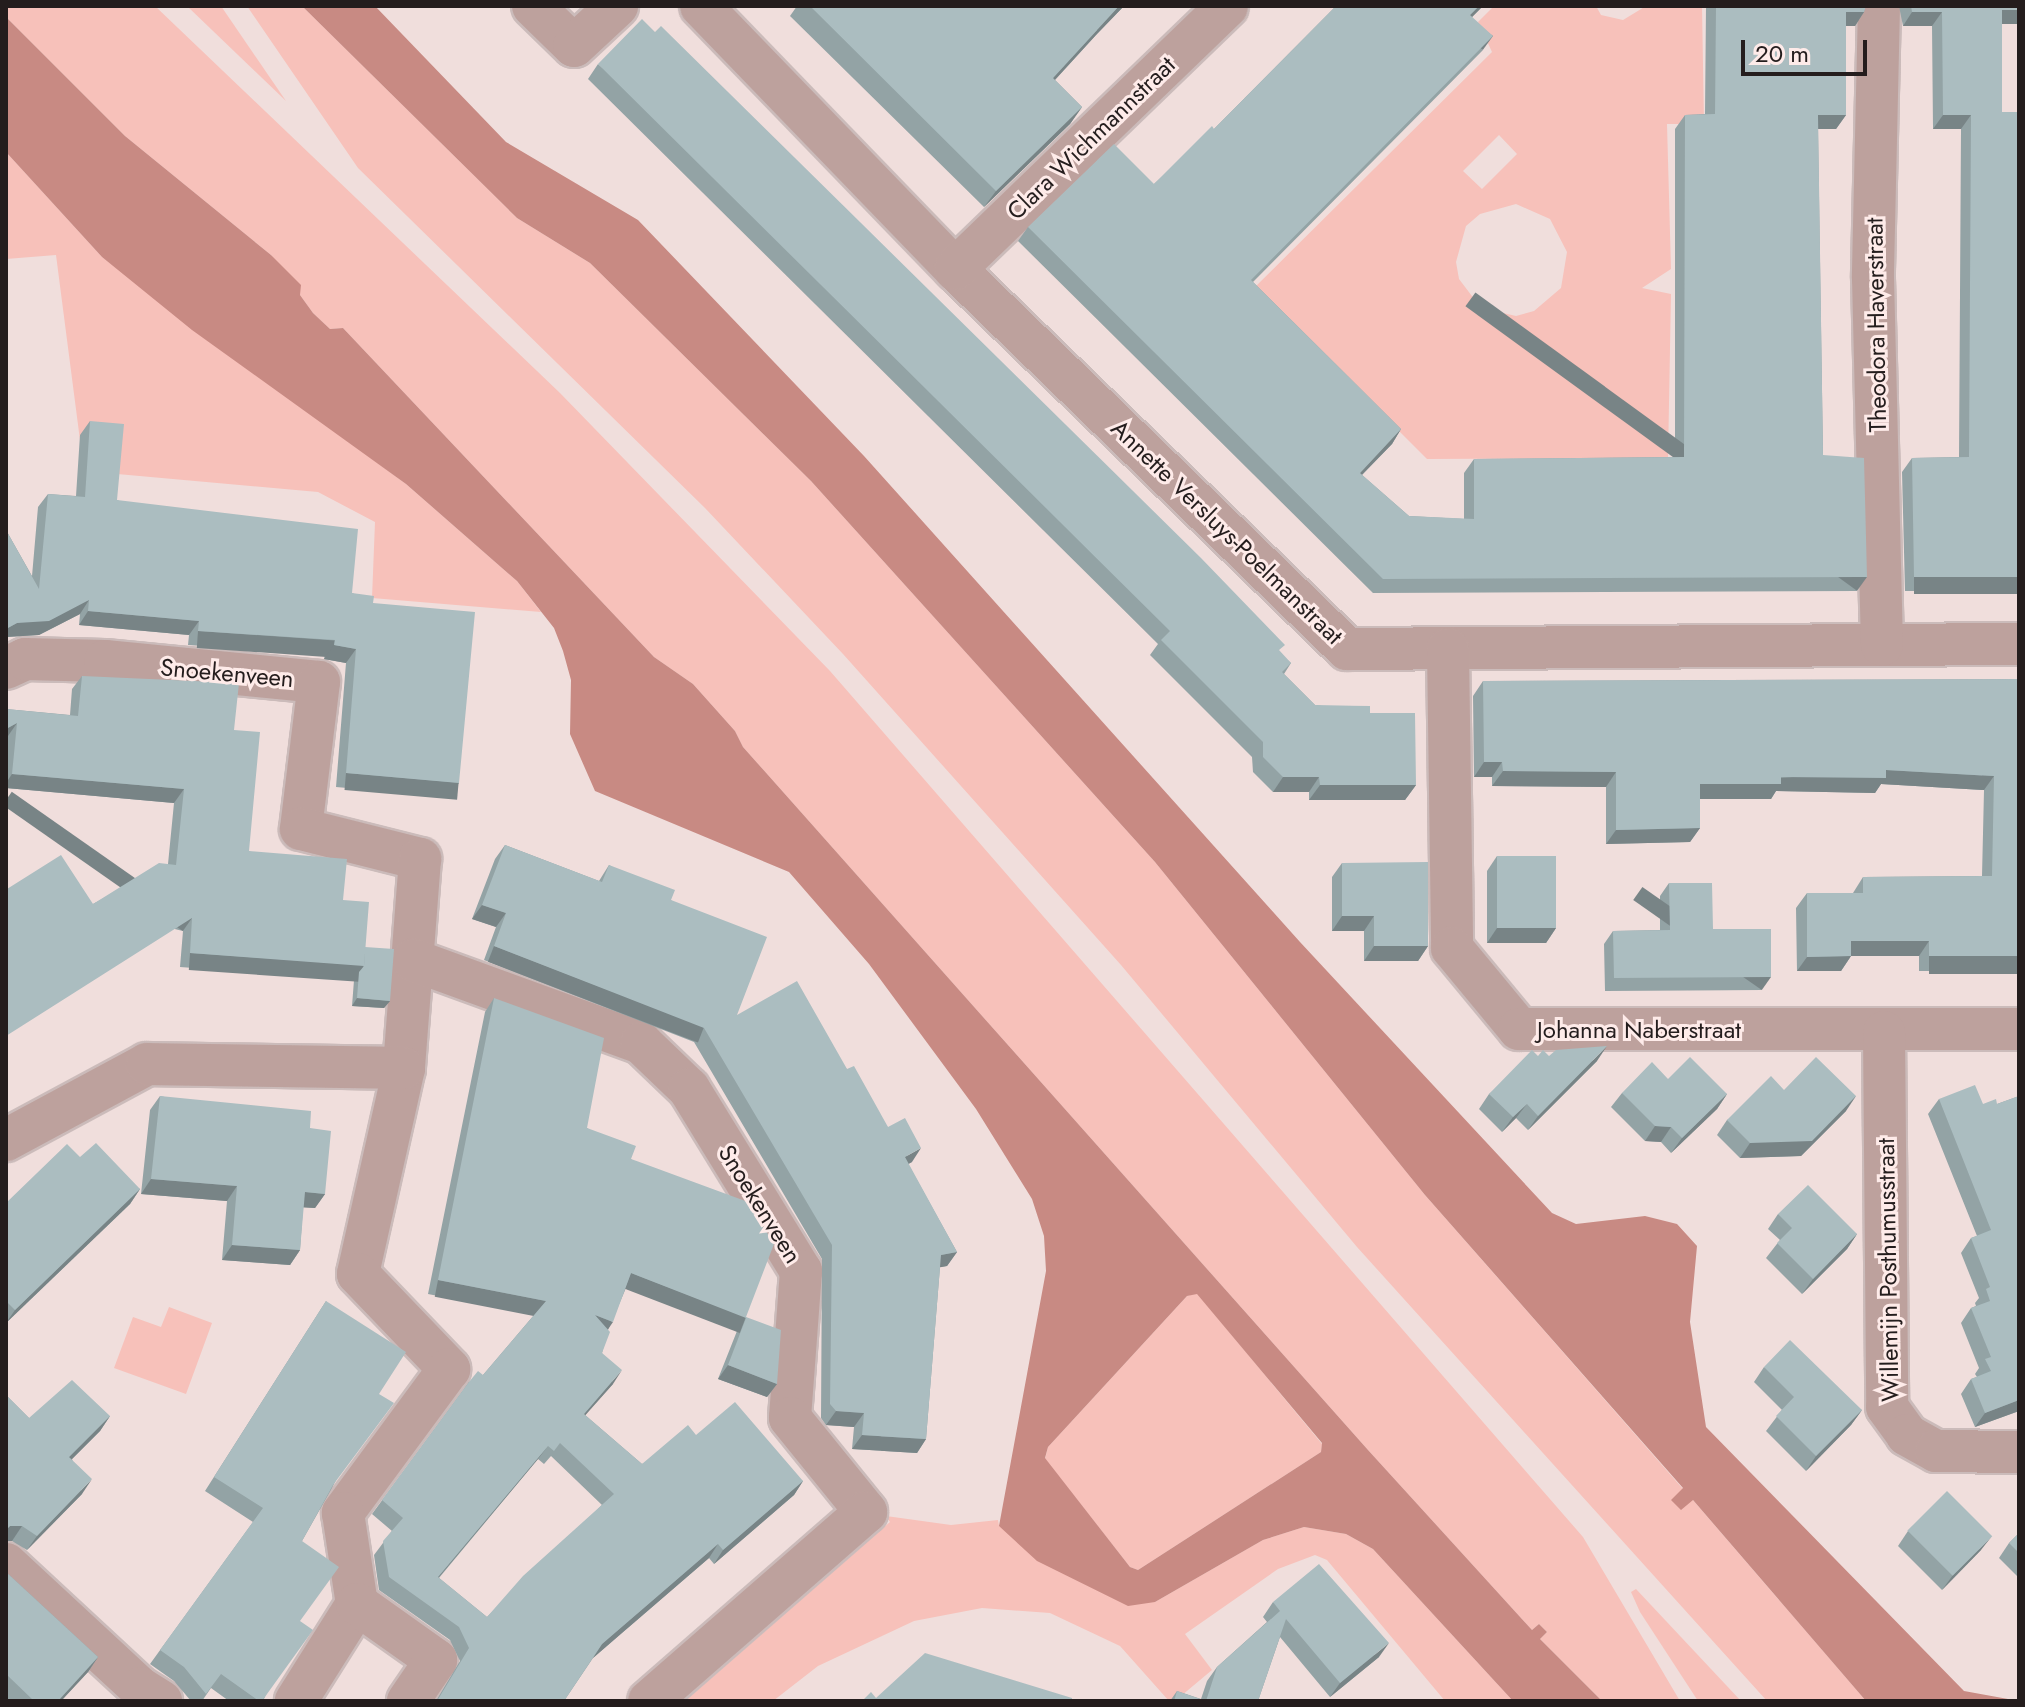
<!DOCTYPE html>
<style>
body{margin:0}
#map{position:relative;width:2025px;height:1707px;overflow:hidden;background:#f0dedc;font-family:Jost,sans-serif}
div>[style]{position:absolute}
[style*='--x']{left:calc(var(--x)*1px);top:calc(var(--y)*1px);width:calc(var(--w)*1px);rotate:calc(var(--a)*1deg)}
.green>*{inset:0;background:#f7c1ba}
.water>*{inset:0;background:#c88a83}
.roads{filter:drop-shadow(2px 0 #cbbbba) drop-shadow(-2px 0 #cbbbba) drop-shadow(0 2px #cbbbba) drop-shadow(0 -2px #cbbbba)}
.street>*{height:42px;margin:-21px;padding:0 21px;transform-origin:21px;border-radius:21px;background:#bda19d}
.wall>*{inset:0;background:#93a3a5}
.shaded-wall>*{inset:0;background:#788486;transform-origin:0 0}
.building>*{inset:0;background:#abbdc0;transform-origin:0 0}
span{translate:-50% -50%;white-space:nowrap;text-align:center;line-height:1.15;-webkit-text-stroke:6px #feebe9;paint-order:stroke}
.street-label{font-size:24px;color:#241d1d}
.frame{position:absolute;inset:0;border:8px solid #241d1d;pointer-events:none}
.scale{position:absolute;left:1741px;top:40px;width:126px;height:36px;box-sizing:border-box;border:4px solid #241d1d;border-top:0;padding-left:10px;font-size:24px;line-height:28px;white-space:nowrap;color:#241d1d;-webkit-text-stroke:6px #feebe9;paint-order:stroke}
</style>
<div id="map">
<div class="green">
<div style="clip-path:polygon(6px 6px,155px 6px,560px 393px,830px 671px,1583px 1537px,1680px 1701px,1602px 1701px,1540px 1639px,1547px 1632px,1539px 1624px,1532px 1630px,1368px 1450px,743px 747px,735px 731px,693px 684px,654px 657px,343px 328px,330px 329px,313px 313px,271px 255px,125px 136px,6px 17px)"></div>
<div style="clip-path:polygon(187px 6px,221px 6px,286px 101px)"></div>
<div style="clip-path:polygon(247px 6px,302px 6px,517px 218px,590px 263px,811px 481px,1155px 862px,1425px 1195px,1683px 1489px,1672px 1501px,1692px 1499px,1866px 1701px,1767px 1701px,1357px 1247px,1121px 965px,843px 654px,705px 508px,358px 168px)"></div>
<div style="clip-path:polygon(evenodd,1494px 6px,1596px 6px,1601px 15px,1623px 20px,1646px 6px,1702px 6px,1704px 124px,1667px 124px,1671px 269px,1642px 288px,1671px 294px,1668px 458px,1427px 459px,1255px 287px,1492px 52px,1478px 22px,1494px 6px,1499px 135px,1517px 154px,1482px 189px,1463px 171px,1499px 135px,1494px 6px,1516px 204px,1550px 219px,1567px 252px,1561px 288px,1534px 311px,1516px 316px,1481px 308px,1459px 279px,1456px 262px,1466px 226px,1480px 214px,1516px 204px)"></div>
<div style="clip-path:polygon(6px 152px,102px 257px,406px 484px,517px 581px,541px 612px,372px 598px,375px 522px,318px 492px,84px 471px,56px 255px,6px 259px)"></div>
<div style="clip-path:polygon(1197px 1293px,1322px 1444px,1321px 1452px,1138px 1570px,1130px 1567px,1045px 1459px,1048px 1447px,1187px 1296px)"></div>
<div style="clip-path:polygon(169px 1307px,212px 1323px,186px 1394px,114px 1368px,133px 1317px,161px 1327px)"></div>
<div style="clip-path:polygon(886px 1516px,951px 1525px,998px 1520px,999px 1526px,1155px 1602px,1263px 1540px,1304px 1527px,1346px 1534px,1373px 1549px,1513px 1701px,1445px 1701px,1327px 1560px,1315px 1555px,1278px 1569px,1185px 1634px,1212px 1670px,1175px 1701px,1169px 1701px,1120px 1646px,1050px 1613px,982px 1608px,914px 1621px,818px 1666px,773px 1701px,685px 1701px,890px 1522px)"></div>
<div style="clip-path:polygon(1636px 1589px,1741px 1701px,1698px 1701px,1640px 1612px,1631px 1592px)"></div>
</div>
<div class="water">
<div style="clip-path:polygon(302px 6px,375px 6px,506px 142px,638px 220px,864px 456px,1300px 942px,1552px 1213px,1576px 1224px,1645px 1216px,1677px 1224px,1697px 1246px,1690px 1322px,1706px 1427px,1964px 1691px,2019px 1701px,1866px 1701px,1693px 1500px,1681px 1510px,1671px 1500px,1683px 1488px,1425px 1195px,1155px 862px,811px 481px,590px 263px,517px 218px)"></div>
<div style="clip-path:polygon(evenodd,6px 17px,125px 136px,271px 255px,301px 285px,300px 295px,313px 313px,330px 329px,343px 328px,654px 657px,693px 684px,735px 731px,743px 747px,1368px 1450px,1532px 1630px,1539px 1624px,1547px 1632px,1540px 1639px,1602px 1701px,1513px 1701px,1373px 1549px,1346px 1534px,1304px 1527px,1263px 1540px,1155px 1602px,1128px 1606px,1037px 1561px,999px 1526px,1046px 1271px,1044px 1236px,1032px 1199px,976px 1109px,869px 964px,789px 872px,595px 791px,570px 734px,571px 680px,563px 651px,554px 628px,517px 581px,406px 484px,192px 330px,102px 257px,6px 152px,6px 17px,1197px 1294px,1322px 1443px,1321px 1452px,1138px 1570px,1130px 1567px,1045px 1458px,1048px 1447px,1187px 1296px,1197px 1294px)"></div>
</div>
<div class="roads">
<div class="street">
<div style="--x:533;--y:6;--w:57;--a:44.3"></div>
<div style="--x:574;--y:46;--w:59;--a:-42.9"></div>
<div style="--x:701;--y:6;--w:366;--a:46"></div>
<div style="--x:955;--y:269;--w:546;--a:44.11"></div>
<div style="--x:1347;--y:649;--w:672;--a:-0.43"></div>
<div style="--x:1879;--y:6;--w:272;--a:91.3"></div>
<div style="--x:1873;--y:278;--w:367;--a:88.6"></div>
<div style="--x:955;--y:269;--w:378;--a:-44"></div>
<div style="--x:1448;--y:649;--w:299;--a:89.2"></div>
<div style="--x:1452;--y:948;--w:105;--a:50.4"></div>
<div style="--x:1519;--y:1029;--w:500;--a:0"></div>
<div style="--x:6;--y:668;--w:21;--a:-25"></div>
<div style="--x:25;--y:659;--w:80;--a:1.4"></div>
<div style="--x:105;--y:661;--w:215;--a:5.6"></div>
<div style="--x:319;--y:682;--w:148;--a:97"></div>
<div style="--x:301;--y:829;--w:123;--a:14.1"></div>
<div style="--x:420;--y:859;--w:210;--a:94.4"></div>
<div style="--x:404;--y:1068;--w:211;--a:102.6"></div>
<div style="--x:358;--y:1274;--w:132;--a:46.2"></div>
<div style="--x:449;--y:1369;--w:179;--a:126.4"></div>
<div style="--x:343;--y:1513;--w:92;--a:81.3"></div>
<div style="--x:357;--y:1604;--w:115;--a:122.2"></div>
<div style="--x:413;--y:960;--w:243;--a:20"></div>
<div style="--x:641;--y:1043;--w:66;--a:43.8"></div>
<div style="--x:689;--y:1089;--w:214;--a:58.4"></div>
<div style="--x:801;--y:1271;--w:147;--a:94.3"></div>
<div style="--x:790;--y:1418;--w:121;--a:51"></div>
<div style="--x:866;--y:1512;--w:288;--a:138.9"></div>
<div style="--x:1884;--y:1032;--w:375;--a:89.5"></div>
<div style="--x:1887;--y:1407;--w:34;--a:54"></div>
<div style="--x:1907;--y:1435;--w:33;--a:29"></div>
<div style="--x:1936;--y:1451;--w:83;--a:0.7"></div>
<div style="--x:6;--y:1140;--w:160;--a:-28.3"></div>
<div style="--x:147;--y:1064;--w:257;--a:0.9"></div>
<div style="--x:6;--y:1564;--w:183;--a:42.8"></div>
<div style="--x:140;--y:1688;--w:25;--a:32"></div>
<div style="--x:357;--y:1604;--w:97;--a:35.3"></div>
<div style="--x:436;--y:1660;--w:50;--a:124.3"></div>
</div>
</div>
<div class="wall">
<div style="clip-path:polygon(797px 6px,1124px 6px,1096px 35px,1055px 80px,1082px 107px,1070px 124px,984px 207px,790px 16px)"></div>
<div style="clip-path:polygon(1336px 6px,1483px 6px,1472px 17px,1483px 50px,1253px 282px,1401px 429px,1392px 444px,1362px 475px,1409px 516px,1464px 519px,1464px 473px,1474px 459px,1675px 457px,1675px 129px,1685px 115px,1705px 114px,1706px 6px,1866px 6px,1864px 12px,1855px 26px,1846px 26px,1846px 115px,1836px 129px,1818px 129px,1823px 455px,1857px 591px,1373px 593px,1018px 241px,1028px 227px,1154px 184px,1214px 129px)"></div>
<div style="clip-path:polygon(1899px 6px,2019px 6px,2019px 24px,2002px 24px,2002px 112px,2019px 591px,1905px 591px,1902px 472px,1912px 458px,1959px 457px,1961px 129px,1933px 129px,1932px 26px,1903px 26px)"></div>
<div style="clip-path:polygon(598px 64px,1291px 663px,1284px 674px,1315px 705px,1370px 713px,1416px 785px,1405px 800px,1309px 800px,1309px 792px,1273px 792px,1253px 772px,1252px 757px,1150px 655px,1158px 644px,588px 79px)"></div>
<div style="clip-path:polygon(90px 421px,117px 500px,352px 593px,373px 603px,459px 783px,450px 797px,336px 787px,346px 663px,324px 659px,325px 654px,188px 645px,189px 635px,79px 625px,80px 614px,39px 635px,6px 637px,6px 530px,32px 576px,38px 507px,48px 494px,76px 496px,80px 435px)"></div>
<div style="clip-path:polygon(82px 676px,234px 730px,249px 851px,343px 900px,390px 1001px,384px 1008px,352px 1006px,354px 980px,180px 967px,183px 931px,7px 889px,93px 904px,168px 864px,174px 803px,6px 788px,6px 753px,8px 736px,6px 709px,70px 715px,72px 689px)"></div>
<div style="clip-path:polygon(2019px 679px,2019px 971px,1919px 971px,1919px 956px,1851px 956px,1841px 971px,1797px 971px,1796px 908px,1807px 893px,1853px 893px,1863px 877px,1982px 876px,1984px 790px,1881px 784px,1875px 793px,1776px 791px,1771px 799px,1700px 799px,1700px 828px,1690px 842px,1606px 844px,1606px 787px,1492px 786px,1492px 777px,1474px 777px,1473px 696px,1483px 681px)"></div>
<div style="clip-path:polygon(505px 845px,599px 881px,609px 865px,671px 900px,737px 1015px,847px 1069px,912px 1162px,908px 1164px,957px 1252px,947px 1266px,940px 1267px,926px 1439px,917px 1453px,852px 1449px,854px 1427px,826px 1425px,821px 1418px,822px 1259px,694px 1042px,484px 960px,496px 927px,472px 919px,495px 859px)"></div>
<div style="clip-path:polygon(1497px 856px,1556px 928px,1546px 943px,1487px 943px,1487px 871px)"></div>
<div style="clip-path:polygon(1342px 863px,1428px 946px,1418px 961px,1364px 961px,1364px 931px,1332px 931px,1332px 877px)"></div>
<div style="clip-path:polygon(1669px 883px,1713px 929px,1762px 990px,1605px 991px,1604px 944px,1613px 931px,1660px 930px,1660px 896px)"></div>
<div style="clip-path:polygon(evenodd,494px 998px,587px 1128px,631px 1159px,746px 1317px,777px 1384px,767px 1397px,718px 1379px,737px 1331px,626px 1288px,608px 1330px,602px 1353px,613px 1384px,585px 1415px,642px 1464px,696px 1435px,803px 1481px,794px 1495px,714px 1564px,709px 1558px,593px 1658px,564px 1701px,436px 1701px,460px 1661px,450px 1640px,379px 1590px,374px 1555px,392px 1531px,372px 1514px,469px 1382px,483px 1375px,534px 1315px,428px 1294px,485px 1012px,494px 998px,551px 1456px,602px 1505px,487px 1617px,439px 1578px,538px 1459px,544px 1464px,551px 1456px)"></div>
<div style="clip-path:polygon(1538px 1056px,1597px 1061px,1528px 1130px,1516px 1118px,1502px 1132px,1479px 1109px,1489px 1094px)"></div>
<div style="clip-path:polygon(1668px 1079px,1727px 1094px,1717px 1109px,1671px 1153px,1661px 1142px,1645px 1141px,1611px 1107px,1622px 1093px)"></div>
<div style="clip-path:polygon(1784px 1090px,1846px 1111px,1801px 1156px,1740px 1158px,1717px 1135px,1727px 1120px)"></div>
<div style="clip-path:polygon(160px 1096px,310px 1128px,325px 1194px,315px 1208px,303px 1207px,300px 1250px,290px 1265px,222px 1260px,227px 1201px,141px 1194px,150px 1110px)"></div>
<div style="clip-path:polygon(2019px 1096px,2019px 1411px,1975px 1427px,1961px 1394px,1971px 1379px,1977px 1377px,1975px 1374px,1979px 1368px,1961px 1323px,1971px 1308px,1976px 1306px,1975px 1303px,1979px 1298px,1961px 1253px,1971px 1238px,1977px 1236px,1928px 1114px,1939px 1099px,1983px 1104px,1997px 1104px)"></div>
<div style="clip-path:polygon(80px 1157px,140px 1189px,130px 1204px,6px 1323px,6px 1203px)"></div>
<div style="clip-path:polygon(1778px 1214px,1857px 1234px,1847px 1249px,1802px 1294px,1766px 1258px,1780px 1240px,1768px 1229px)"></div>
<div style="clip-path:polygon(326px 1301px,379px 1394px,332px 1488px,302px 1541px,300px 1621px,263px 1701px,229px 1701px,211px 1688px,202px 1701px,191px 1701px,174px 1681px,150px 1664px,253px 1522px,205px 1491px)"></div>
<div style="clip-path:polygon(1764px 1367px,1862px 1410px,1851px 1425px,1806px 1471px,1766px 1431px,1782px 1410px,1754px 1382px)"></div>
<div style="clip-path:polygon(6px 1395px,29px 1418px,110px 1416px,100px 1431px,72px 1459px,82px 1494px,27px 1550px,12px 1541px,6px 1541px)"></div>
<div style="clip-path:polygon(1908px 1531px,1981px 1550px,1942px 1590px,1898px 1546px)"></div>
<div style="clip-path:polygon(2019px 1533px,2019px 1578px,1999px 1558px,2009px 1543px)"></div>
<div style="clip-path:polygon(6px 1572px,98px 1657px,88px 1672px,61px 1701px,8px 1701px,6px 1699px)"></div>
<div style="clip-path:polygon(1273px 1602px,1379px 1657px,1330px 1697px,1280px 1637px,1258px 1701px,1170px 1701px,1177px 1691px,1201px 1699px,1207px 1681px,1217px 1667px,1267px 1622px,1263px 1617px)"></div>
</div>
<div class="shaded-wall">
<div style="clip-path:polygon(1119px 6px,1124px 6px,1096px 35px,1041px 95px,1053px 78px)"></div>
<div style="clip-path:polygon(1479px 6px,1483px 6px,1460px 29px,1470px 15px)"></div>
<div style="clip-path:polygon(2002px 10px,2019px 10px,2019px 24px,1992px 24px)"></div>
<div style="clip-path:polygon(1846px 12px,1864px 12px,1855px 26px,1836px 26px)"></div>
<div style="clip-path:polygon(1912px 12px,1942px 12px,1932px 26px,1903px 26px)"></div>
<div style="left:1493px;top:36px;width:17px;height:344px;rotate:126deg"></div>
<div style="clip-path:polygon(1082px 107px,1070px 124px,984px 207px,996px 191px)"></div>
<div style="clip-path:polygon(1818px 115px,1846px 115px,1836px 129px,1808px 129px)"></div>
<div style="clip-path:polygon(1943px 115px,1971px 115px,1961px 129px,1933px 129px)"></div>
<div style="clip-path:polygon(1401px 429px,1392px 444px,1350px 487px,1360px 473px)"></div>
<div style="left:1867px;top:577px;width:17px;height:484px;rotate:126deg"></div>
<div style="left:1914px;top:577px;width:105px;height:17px"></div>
<div style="clip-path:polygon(89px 600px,80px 614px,39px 635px,6px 637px,6px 629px,17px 623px)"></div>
<div style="clip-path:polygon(88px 611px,199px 621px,189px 635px,79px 625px)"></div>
<div style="left:198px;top:631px;width:137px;height:17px;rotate:4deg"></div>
<div style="clip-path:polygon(334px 645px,356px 649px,346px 663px,324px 659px)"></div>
<div style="clip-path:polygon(17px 723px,8px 736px,6px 737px,6px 729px)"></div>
<div style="clip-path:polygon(1484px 762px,1502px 762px,1492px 777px,1474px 777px)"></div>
<div style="clip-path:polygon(1886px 770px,1994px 776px,1984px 790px,1881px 784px,1875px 793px,1776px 791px,1771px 799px,1690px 799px,1700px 784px)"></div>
<div style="clip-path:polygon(1503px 771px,1616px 772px,1606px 787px,1492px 786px)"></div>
<div style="left:346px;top:773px;width:113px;height:17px;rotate:5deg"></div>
<div style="clip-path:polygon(12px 774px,184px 789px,174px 803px,6px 788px,6px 783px)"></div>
<div style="clip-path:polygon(1283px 777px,1319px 777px,1309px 792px,1273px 792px)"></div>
<div style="clip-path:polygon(1320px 785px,1416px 785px,1405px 800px,1309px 800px)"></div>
<div style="clip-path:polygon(1700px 828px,1690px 842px,1606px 844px,1616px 830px)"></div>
<div style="clip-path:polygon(482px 905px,506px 913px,496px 927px,472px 919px)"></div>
<div style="clip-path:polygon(1342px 916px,1374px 916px,1364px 931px,1332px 931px)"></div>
<div style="left:192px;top:918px;width:16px;height:220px;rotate:125deg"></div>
<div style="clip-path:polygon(1497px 928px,1556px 928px,1546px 943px,1487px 943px)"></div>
<div style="clip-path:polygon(1851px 941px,1929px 941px,1919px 956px,1841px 956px)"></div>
<div style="left:494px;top:946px;width:225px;height:17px;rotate:21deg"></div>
<div style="clip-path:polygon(1374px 946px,1428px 946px,1418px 961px,1364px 961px)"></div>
<div style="left:190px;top:953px;width:174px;height:17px;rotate:4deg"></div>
<div style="clip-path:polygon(1851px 956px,1841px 971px,1797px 971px,1807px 957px)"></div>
<div style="left:1929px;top:956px;width:90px;height:18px"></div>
<div style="left:1771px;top:977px;width:16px;height:157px;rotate:125deg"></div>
<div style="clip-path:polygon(357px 998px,390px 1001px,384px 1008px,352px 1006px)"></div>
<div style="clip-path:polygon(1607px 1046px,1597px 1061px,1528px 1130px,1538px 1116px)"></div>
<div style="clip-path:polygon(1727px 1094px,1717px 1109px,1671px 1153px,1682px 1138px)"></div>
<div style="clip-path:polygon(1856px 1096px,1846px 1111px,1801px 1156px,1740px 1158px,1750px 1143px)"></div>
<div style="clip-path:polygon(1527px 1104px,1516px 1118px,1502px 1132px,1513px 1117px)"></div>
<div style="clip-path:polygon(1655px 1126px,1671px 1127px,1661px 1142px,1645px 1141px)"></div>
<div style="clip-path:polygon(921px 1148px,912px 1162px,895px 1171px,905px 1157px)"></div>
<div style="clip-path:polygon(151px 1179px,237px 1186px,227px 1201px,141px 1194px)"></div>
<div style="clip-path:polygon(140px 1189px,130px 1204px,6px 1323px,15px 1310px)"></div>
<div style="clip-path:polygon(305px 1192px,325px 1194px,315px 1208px,295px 1207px)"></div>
<div style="clip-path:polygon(1857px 1234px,1847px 1249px,1802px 1294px,1813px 1279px)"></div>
<div style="clip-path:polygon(232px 1245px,300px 1250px,290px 1265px,222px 1260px)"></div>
<div style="clip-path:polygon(957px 1252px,947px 1266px,931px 1269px,941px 1255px)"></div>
<div style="left:631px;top:1273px;width:123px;height:17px;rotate:21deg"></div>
<div style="left:438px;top:1280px;width:110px;height:17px;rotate:11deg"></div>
<div style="clip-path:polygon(595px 1315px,613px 1322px,604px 1335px)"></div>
<div style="clip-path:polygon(728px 1365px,777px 1384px,767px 1397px,718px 1379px)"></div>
<div style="clip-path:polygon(622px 1370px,613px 1384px,574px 1428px,584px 1414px)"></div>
<div style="clip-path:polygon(2019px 1400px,2019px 1411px,1975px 1427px,1985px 1413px)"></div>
<div style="clip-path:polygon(1862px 1410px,1851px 1425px,1806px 1471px,1816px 1456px)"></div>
<div style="clip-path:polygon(836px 1411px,864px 1413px,854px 1427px,826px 1425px)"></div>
<div style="clip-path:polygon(110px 1416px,100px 1431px,59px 1472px,69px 1457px)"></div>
<div style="clip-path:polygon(862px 1435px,926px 1439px,917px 1453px,852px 1449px)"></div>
<div style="clip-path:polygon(548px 1446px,538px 1459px,428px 1590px,438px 1577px)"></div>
<div style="clip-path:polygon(92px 1479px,82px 1494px,27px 1550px,37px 1536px)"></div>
<div style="clip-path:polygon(803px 1481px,794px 1495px,714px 1564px,723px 1550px)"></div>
<div style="clip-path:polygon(10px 1526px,22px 1526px,12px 1541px,6px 1541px,6px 1530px)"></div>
<div style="clip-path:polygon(1992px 1536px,1981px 1550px,1942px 1590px,1953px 1575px)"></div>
<div style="clip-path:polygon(718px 1544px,709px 1558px,593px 1658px,602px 1644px)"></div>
<div style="clip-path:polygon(1389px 1643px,1379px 1657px,1330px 1697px,1340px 1683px)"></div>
<div style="clip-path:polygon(98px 1657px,88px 1672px,61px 1701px,58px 1701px)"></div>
</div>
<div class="building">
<div style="clip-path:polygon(810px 6px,1119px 6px,1053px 78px,1082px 107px,996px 191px)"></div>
<div style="clip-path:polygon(1336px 6px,1479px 6px,1470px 15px,1493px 36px,1251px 280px,1401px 429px,1360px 473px,1409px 516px,1474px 519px,1474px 459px,1684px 457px,1685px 115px,1715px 114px,1716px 6px,1866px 6px,1864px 12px,1846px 12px,1846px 115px,1818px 115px,1823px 455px,1864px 458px,1867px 577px,1383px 579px,1028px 227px,1114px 144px,1154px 184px,1212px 126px,1214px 129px)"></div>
<div style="clip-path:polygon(1911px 6px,2019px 6px,2019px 10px,2002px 10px,2002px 112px,2019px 112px,2019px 577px,1914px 577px,1912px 458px,1969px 457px,1971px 115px,1943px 115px,1942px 12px,1912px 12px)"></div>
<div style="clip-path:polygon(642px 19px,655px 32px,661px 26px,1201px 558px,1285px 645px,1279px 650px,1291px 663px,1282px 672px,1315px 705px,1370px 706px,1370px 713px,1415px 713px,1416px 785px,1320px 785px,1319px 777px,1283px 777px,1263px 757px,1263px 742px,1161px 640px,1170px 631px,598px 64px)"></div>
<div style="clip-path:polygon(90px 421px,124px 424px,117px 500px,358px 529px,352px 593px,374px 596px,373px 603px,475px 612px,459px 783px,346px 773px,356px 649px,334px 645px,335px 640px,198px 631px,199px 621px,88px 611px,89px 600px,49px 621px,17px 623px,6px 629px,6px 530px,39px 589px,48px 494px,85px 497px)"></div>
<div style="clip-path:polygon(82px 676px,239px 683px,234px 730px,260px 732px,249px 851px,347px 859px,343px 900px,369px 902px,364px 966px,190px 953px,192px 918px,6px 1036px,6px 887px,7px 889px,61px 855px,93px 904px,159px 863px,176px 865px,184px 789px,12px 774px,17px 723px,6px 729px,6px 709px,78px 716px)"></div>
<div style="clip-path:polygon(2019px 679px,2019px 956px,1929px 956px,1929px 941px,1851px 941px,1851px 956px,1807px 957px,1807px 893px,1863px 893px,1863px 877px,1992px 876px,1994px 776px,1886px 770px,1886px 778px,1781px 777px,1781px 784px,1700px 784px,1700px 828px,1616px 830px,1616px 772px,1503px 771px,1502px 762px,1484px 762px,1483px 681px)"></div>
<div style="clip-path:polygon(505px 845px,602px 882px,609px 865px,675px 890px,671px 900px,767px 937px,737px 1015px,797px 981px,847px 1069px,854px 1066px,888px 1127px,905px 1118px,921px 1148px,905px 1157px,957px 1252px,941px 1255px,926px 1439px,862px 1435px,864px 1413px,836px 1411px,830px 1404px,832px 1245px,704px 1028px,494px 946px,506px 913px,482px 905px)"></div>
<div style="left:1497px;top:856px;width:59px;height:72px"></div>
<div style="clip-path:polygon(1428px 862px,1428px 946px,1374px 946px,1374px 916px,1342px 916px,1342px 863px)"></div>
<div style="clip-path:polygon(1669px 883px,1712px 883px,1713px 929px,1771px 929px,1771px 977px,1614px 978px,1613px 931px,1670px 930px)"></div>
<div style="clip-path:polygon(365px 947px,394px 949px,390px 1001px,357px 998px,359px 972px,364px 966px)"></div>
<div style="clip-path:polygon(evenodd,494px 998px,604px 1038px,587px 1128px,636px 1146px,631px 1159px,748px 1202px,774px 1244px,746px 1317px,781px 1330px,777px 1384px,728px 1365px,746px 1318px,631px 1273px,613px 1322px,595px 1315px,610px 1332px,602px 1353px,622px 1370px,584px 1414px,642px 1464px,688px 1425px,696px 1435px,735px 1402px,803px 1481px,723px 1550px,718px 1544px,602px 1644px,564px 1701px,437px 1701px,469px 1648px,459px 1627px,389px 1577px,383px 1541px,403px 1518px,382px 1500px,469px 1382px,478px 1371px,483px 1375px,546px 1301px,438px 1280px,494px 998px,560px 1443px,614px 1494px,523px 1576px,487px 1617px,438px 1577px,548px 1446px,554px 1451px,560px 1443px)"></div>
<div style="clip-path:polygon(1607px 1046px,1538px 1116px,1527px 1104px,1513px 1117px,1489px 1094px,1532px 1050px,1538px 1056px,1543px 1050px,1549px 1056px,1556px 1050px)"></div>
<div style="clip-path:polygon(1690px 1057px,1727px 1094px,1682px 1138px,1671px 1127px,1655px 1126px,1622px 1093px,1652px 1062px,1668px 1079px)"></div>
<div style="clip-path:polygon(1816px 1057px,1856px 1096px,1812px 1141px,1750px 1143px,1727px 1120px,1771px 1076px,1784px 1090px)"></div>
<div style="clip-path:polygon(1975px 1085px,1983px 1104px,1996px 1099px,1997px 1104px,2019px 1096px,2019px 1400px,1985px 1413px,1971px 1379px,1991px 1371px,1985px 1359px,1991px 1357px,1971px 1308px,1990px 1301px,1986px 1289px,1990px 1287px,1971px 1238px,1991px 1230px,1939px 1099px)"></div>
<div style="clip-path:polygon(160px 1096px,311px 1111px,310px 1128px,331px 1131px,325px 1194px,305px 1192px,300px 1250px,232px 1245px,237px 1186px,151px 1179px)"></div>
<div style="clip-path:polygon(96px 1143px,140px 1189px,15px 1310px,6px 1301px,6px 1203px,67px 1144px,80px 1157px)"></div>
<div style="clip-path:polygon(1808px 1185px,1857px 1234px,1813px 1279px,1777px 1243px,1792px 1228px,1778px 1214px)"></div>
<div style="clip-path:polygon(326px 1301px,406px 1352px,379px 1394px,394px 1403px,333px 1485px,302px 1541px,339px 1567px,300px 1621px,313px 1630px,262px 1701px,259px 1701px,221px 1674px,206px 1694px,184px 1667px,160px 1650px,263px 1508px,214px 1477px)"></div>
<div style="clip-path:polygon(1790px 1340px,1862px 1410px,1816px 1456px,1776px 1416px,1794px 1397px,1764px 1367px)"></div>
<div style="clip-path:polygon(72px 1380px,110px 1416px,69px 1457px,92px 1479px,37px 1536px,22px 1526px,10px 1526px,6px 1530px,6px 1395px,29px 1418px)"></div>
<div style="left:1947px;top:1491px;width:64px;height:56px;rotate:45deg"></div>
<div style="clip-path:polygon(2019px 1533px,2019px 1553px,2009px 1543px)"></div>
<div style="clip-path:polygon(1319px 1564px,1389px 1643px,1340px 1683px,1286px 1619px,1258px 1701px,1174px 1701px,1177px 1691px,1206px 1701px,1217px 1667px,1280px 1611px,1273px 1602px)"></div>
<div style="clip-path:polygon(6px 1572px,98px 1657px,58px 1701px,34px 1701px,6px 1674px)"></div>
<div style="clip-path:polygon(925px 1653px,1072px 1698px,1072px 1701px,862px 1701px,871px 1692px,876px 1698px)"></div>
</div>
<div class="street-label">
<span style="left:1091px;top:138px;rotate:-44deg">Clara Wichmannstraat</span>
<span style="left:1876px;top:325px;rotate:-91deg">Theodora Haverstraat</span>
<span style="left:1227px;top:532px;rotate:44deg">Annette Versluys-Poelmanstraat</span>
<span style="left:227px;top:673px;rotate:5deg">Snoekenveen</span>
<span style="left:1639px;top:1030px">Johanna Naberstraat</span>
<span style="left:760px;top:1204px;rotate:58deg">Snoekenveen</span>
<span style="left:1888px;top:1270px;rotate:-91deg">Willemijn Posthumusstraat</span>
</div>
<div class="frame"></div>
<div class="scale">20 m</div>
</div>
